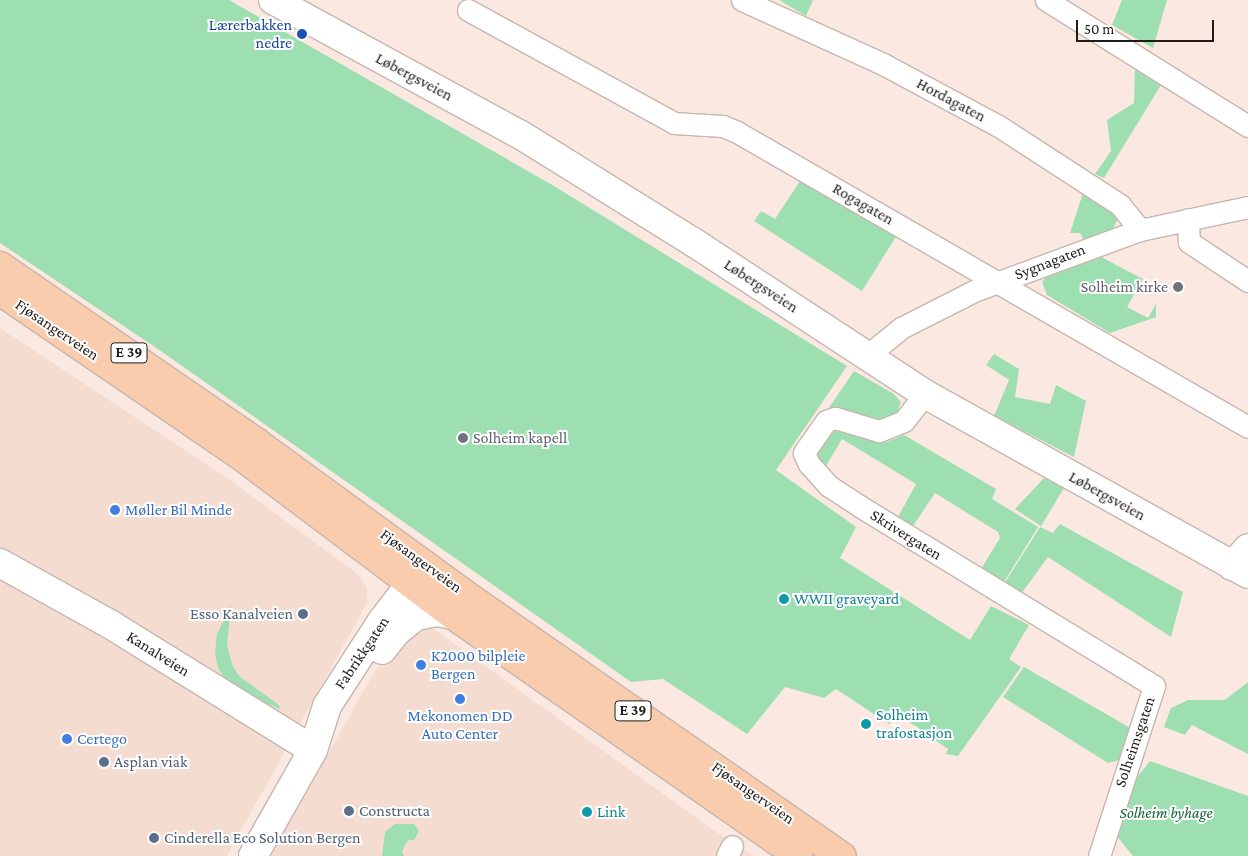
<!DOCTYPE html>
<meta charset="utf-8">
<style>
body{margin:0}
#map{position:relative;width:1248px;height:856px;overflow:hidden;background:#fbe9e1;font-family:"Crimson Pro",serif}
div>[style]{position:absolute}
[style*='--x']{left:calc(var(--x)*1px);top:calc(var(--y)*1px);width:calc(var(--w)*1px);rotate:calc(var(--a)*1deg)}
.built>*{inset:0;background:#f5dcd0}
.green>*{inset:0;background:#9ddfb1}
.roads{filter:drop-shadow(1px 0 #c6b6ae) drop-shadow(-1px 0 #c6b6ae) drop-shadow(0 1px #c6b6ae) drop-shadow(0 -1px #c6b6ae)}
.minor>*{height:21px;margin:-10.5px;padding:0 10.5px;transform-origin:10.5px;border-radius:10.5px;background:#fff}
.tertiary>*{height:28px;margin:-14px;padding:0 14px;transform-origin:14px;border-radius:14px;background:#fff}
.secondary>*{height:28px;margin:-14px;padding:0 14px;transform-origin:14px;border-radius:14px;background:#fff}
.trunk>*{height:28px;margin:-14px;padding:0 14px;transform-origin:14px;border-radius:14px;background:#f8ccac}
.dots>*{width:14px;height:14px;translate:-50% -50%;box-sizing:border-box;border:2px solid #fff;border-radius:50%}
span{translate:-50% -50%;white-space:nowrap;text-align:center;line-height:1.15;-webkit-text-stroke:4px #fff;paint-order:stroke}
.shield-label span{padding:1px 4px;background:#fff;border:1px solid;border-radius:4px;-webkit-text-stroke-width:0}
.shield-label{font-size:15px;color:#211b18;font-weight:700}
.transit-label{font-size:16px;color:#164399}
.right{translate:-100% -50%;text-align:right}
.street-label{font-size:16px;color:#211b18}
.worship-label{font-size:16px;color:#5b616d}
.left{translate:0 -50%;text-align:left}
.shop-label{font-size:16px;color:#366cbe}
.culture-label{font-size:16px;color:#0d838f}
.service-label{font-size:16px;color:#4e5e75}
.park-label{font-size:16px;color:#176439;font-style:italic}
.scale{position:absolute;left:1076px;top:20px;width:138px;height:22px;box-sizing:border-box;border:2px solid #211b18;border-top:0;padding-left:6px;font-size:15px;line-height:18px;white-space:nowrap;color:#211b18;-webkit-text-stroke:4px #fff;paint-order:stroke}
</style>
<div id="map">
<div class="built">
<div style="clip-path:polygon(0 328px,227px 478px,355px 572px,367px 587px,367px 603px,227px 856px,0 856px)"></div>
<div style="clip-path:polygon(431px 627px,726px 839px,754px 856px,270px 856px,371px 678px,400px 636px)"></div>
</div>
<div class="green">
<div style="clip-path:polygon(0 0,229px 0,554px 186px,847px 366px,776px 470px,856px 527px,840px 558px,970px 640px,991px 606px,1029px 625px,1009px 659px,1021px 667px,958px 756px,946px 754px,948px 749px,898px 714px,889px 724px,836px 689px,824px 698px,785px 687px,747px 734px,663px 679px,631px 682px,155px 347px,0 243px)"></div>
<div style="clip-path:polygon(779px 0,813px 0,806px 16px)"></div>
<div style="clip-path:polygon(1122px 0,1167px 0,1153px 48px,1112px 25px)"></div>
<div style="clip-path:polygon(1135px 68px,1161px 85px,1104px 178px,1095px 174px,1111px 151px,1107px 120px,1134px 103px)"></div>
<div style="clip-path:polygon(802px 178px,897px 235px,862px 291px,754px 221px,761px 211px,775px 219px)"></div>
<div style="clip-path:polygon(1084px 190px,1113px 209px,1117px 220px,1113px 229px,1083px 239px,1080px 233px,1070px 233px)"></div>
<div style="clip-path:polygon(1101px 257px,1143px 279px,1127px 307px,1148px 318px,1156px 304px,1156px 317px,1110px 333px,1047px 295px,1042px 282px,1047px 276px)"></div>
<div style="clip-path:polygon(994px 354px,1019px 369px,1015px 397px,1050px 404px,1056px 385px,1086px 401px,1074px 457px,994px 416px,1009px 380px,986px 365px)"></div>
<div style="clip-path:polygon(854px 371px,894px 394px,901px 402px,897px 413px,879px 420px,849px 412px,824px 415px)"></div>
<div style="clip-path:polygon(841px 426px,884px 443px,904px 435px,996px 489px,992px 499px,1038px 527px,1002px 585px,981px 569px,1000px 538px,998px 532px,935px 493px,913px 526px,898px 517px,916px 484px,842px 439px,823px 471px,817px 455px,820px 440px,829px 429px)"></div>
<div style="clip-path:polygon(1044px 478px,1064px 488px,1041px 526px,1015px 509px)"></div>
<div style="clip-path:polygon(1060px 524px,1183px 592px,1171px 637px,1048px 557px,1021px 594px,1004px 584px,1040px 527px,1053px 533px)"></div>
<div style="clip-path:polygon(231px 605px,227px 645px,233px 667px,239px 676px,279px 705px,280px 709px,251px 697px,226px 681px,218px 668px,215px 653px,217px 634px)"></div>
<div style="clip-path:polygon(1024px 667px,1134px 730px,1124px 759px,1108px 763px,1003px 697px)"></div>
<div style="clip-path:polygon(1248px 682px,1248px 754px,1192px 725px,1185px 735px,1164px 727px,1171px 708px,1188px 700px,1225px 700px)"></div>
<div style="clip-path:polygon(1150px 761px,1248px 796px,1248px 856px,1133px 856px,1115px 834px,1128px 789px)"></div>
<div style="clip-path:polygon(395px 824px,414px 824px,419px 831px,414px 840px,408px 840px,402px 851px,404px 856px,382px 856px,385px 832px)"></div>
</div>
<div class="roads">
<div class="minor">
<div style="--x:742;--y:0;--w:155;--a:24.4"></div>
<div style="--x:883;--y:64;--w:129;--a:28.2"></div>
<div style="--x:997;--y:125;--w:147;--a:33"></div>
<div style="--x:1120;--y:205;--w:32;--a:51"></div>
<div style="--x:1046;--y:0;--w:238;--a:32"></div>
<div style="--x:468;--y:10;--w:235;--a:28.7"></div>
<div style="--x:674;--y:123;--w:49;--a:3.5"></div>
<div style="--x:723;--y:126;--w:15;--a:23"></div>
<div style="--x:737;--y:132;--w:590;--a:30"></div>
<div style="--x:1188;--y:219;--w:23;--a:88"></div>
<div style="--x:1189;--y:242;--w:71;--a:33.5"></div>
<div style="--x:868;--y:355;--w:43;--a:-39.3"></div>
<div style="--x:901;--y:328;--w:82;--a:-26.9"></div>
<div style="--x:974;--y:291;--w:177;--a:-20.2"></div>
<div style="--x:1140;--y:230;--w:110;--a:-12"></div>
<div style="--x:925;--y:394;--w:34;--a:128"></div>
<div style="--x:904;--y:421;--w:27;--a:158"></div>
<div style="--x:879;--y:431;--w:46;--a:-163.5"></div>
<div style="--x:835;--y:418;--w:9;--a:162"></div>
<div style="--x:826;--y:421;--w:39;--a:125"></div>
<div style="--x:804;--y:453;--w:12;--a:66"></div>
<div style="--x:809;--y:464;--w:30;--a:48"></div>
<div style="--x:829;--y:486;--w:38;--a:33"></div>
<div style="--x:861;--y:507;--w:343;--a:31.4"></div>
<div style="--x:1154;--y:686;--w:179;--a:107.9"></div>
<div style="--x:727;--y:856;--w:11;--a:-63"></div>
</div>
<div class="tertiary">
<div style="--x:273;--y:0;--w:282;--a:28.6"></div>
<div style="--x:521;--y:135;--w:203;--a:31.9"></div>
<div style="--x:693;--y:242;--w:277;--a:33.2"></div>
<div style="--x:925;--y:394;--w:370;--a:29.1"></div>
<div style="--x:1232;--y:566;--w:24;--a:-48"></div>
</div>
<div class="secondary">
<div style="--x:0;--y:563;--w:129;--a:29.1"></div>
<div style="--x:113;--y:626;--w:235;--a:31.8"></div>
<div style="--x:382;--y:650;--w:23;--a:-52"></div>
<div style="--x:396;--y:632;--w:26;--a:-39"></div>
<div style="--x:416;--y:616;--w:21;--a:-11"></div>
<div style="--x:437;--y:612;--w:16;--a:11"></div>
<div style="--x:253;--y:856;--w:122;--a:-60.5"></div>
<div style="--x:313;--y:750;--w:46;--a:-72.3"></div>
<div style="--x:327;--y:706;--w:101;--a:-57.1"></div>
<div style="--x:382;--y:621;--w:69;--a:-52.6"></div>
</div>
<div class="trunk">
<div style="--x:0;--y:266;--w:311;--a:34.5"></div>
<div style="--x:256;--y:442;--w:268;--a:36.1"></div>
<div style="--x:473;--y:600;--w:449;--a:34.8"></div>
<div style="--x:0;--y:291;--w:297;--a:34.4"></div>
<div style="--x:245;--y:459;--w:260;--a:36.9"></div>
<div style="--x:453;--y:615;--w:421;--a:34.9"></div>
</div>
</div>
<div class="dots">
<div style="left:302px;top:34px;background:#1a4fb4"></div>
<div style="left:1178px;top:287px;background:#6b7280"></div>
<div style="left:463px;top:438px;background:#6b7280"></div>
<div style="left:115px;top:510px;background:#3f7fe0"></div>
<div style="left:784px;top:599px;background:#0f9aa8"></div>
<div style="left:303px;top:614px;background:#5c6f8a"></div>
<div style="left:421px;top:665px;background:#3f7fe0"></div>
<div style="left:460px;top:699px;background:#3f7fe0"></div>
<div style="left:866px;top:724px;background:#0f9aa8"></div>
<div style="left:67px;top:739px;background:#3f7fe0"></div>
<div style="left:104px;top:762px;background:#5c6f8a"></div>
<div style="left:349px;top:811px;background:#5c6f8a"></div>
<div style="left:587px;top:812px;background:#0f9aa8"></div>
<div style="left:154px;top:838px;background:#5c6f8a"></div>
</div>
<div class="shield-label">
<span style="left:129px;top:353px">E 39</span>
<span style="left:633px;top:711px">E 39</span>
</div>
<div class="transit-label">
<span class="right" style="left:292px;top:34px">Lærerbakken<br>nedre</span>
</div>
<div class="street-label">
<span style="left:414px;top:77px;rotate:28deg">Løbergsveien</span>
<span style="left:951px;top:100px;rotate:28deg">Hordagaten</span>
<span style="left:863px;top:204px;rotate:30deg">Rogagaten</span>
<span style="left:1050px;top:262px;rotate:-21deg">Sygnagaten</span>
<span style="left:761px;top:286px;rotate:33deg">Løbergsveien</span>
<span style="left:57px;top:330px;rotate:34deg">Fjøsangerveien</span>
<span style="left:1107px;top:496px;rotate:29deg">Løbergsveien</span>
<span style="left:906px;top:535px;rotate:32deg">Skrivergaten</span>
<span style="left:421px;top:561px;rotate:36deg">Fjøsangerveien</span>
<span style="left:362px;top:653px;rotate:-56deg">Fabrikkgaten</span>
<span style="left:158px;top:654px;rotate:32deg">Kanalveien</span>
<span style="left:1135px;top:742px;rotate:-71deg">Solheimsgaten</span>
<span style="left:753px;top:793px;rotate:35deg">Fjøsangerveien</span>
</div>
<div class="worship-label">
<span class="right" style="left:1168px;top:287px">Solheim kirke</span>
<span class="left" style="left:473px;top:438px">Solheim kapell</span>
</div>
<div class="shop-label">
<span class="left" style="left:125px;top:510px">Møller Bil Minde</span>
<span class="left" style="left:431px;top:665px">K2000 bilpleie<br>Bergen</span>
<span style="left:460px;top:725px">Mekonomen DD<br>Auto Center</span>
<span class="left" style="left:77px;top:739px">Certego</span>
</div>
<div class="culture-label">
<span class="left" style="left:794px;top:599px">WWII graveyard</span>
<span class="left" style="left:876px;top:724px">Solheim<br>trafostasjon</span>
<span class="left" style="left:597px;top:812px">Link</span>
</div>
<div class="service-label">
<span class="right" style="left:293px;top:614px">Esso Kanalveien</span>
<span class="left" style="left:114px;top:762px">Asplan viak</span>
<span class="left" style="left:359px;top:811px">Constructa</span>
<span class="left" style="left:164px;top:838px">Cinderella Eco Solution Bergen</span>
</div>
<div class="park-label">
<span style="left:1166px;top:813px">Solheim byhage</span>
</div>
<div class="scale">50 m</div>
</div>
